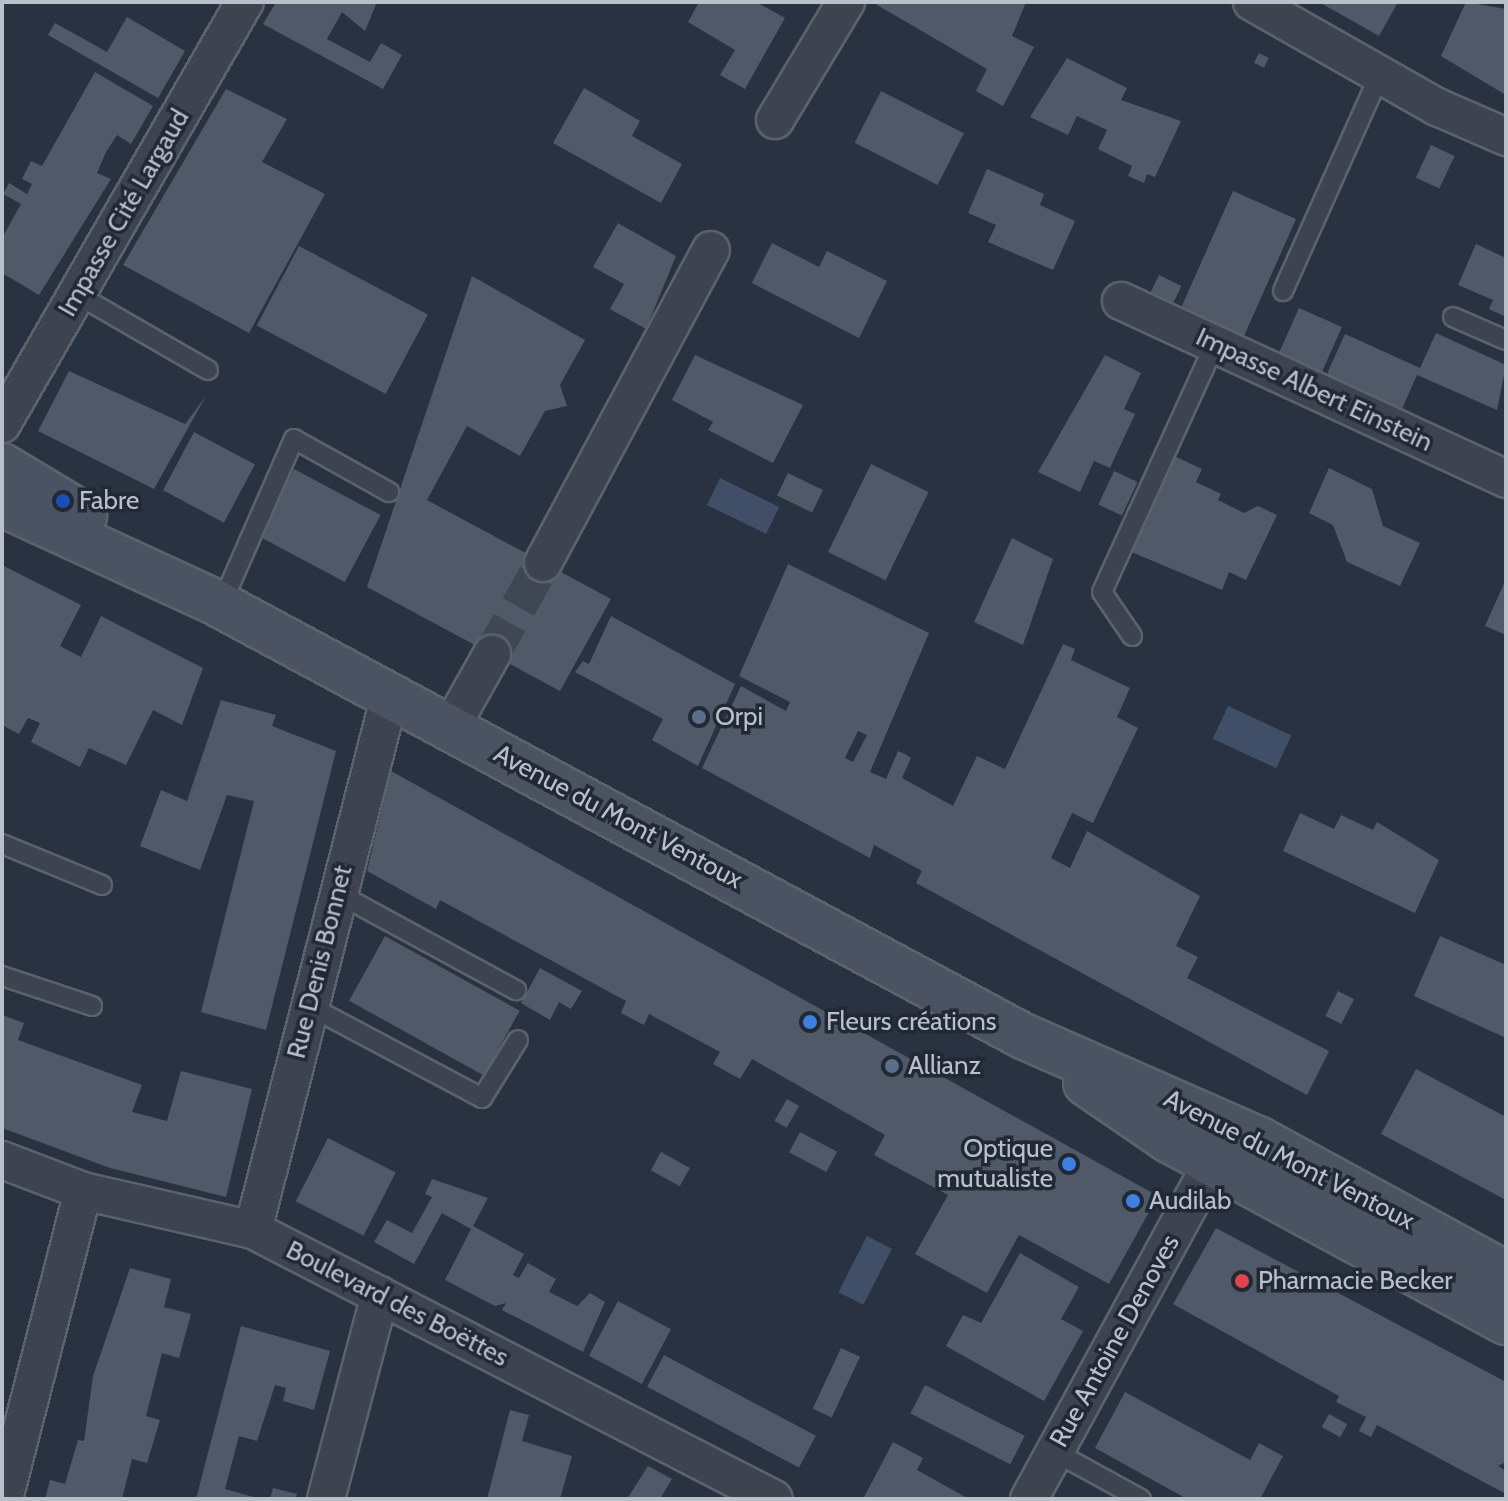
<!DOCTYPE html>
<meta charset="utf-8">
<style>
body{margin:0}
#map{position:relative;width:1508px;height:1501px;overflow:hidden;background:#293240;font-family:Cabin,sans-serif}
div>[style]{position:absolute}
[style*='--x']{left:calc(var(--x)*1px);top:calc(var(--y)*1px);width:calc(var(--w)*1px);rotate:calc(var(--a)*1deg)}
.water>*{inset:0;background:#404f67;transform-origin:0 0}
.building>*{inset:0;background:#4f5968;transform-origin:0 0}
.minor-tunnel>*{height:36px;margin-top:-18px;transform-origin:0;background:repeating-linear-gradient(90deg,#3f4755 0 36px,transparent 0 54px)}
.roads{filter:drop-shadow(2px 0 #5b626d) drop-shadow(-2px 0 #5b626d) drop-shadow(0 2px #5b626d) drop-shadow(0 -2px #5b626d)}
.service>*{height:18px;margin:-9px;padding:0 9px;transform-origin:9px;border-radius:9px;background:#3d4450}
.minor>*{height:36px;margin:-18px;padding:0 18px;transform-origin:18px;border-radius:18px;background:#3d4450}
.secondary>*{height:44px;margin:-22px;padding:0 22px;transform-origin:22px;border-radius:22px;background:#4b5363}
.dots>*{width:22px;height:22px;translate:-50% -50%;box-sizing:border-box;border:4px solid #212935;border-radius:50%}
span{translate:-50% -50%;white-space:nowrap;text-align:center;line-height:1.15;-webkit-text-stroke:7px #212935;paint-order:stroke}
.street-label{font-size:26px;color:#bac0ca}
.poi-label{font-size:26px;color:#bac0ca}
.left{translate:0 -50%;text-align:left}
.right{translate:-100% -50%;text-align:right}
.frame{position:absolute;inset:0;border:4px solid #bac0ca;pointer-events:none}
</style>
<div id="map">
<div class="water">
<div style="left:720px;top:478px;width:66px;height:30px;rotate:26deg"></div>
<div style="left:1228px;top:706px;width:70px;height:36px;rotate:25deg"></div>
<div style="left:867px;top:1236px;width:28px;height:63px;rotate:27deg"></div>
</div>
<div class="building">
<div style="clip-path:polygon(276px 2px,377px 2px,365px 31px,342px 12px,327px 39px,370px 62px,381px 43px,402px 55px,383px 89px,263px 24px)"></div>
<div style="clip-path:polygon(699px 2px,756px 2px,785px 18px,745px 89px,720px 75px,735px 50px,688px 22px)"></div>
<div style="clip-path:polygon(872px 2px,1026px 2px,1012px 36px,1034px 47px,1003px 106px,976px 91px,987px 69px)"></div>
<div style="clip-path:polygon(1319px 2px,1398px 2px,1379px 36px)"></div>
<div style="clip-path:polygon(1466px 2px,1506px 9px,1506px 95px,1441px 56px)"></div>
<div style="clip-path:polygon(127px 17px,185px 51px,158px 98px,48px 35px,55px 23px,107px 52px)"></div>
<div style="left:1259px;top:53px;width:11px;height:11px;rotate:27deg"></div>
<div style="clip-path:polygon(1067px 58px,1127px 88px,1121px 100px,1181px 121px,1155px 177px,1147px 174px,1144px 183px,1128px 176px,1132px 166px,1098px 149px,1107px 130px,1077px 116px,1068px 135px,1030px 117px)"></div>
<div style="clip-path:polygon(95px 72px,153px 106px,131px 144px,117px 135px,106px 152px,97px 173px,111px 179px,39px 295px,2px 273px,2px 238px,21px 204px,3px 194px,9px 183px,27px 194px,32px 184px,22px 179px,31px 161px,42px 166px)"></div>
<div style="clip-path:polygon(584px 88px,640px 121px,632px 136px,682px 164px,661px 203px,553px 143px)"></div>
<div style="clip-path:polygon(226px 89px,287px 119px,262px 162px,325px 194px,249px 333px,123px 265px)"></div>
<div style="left:881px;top:91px;width:93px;height:58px;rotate:27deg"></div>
<div style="left:1431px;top:145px;width:26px;height:36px;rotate:25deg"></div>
<div style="clip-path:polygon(987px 169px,1044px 194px,1040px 205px,1075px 221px,1053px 270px,988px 242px,996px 225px,968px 213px)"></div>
<div style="left:1233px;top:191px;width:69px;height:131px;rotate:24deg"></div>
<div style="clip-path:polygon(618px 223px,676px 256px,646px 329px,610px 309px,624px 284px,593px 267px)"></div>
<div style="clip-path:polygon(772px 243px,819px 267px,827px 251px,887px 281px,859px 338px,752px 283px)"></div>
<div style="clip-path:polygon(1476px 244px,1506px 258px,1506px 317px,1489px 309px,1493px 300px,1458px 285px)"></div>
<div style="left:299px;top:246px;width:146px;height:90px;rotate:28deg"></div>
<div style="left:1159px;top:275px;width:25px;height:25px;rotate:26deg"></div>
<div style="clip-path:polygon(472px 276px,585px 340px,560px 385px,567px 406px,545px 411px,520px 456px,467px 426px,427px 500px,611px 599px,560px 691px,367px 587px)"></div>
<div style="left:1299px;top:308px;width:47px;height:51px;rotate:24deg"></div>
<div style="clip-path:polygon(1436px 333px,1506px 365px,1497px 410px,1417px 375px,1402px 409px,1326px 376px,1345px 334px,1420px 368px)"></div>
<div style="clip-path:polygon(695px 355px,803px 405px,773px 463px,708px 430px,713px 422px,672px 400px)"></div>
<div style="clip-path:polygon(1105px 355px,1141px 373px,1124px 409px,1135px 414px,1110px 468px,1094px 461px,1080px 492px,1038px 472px)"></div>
<div style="clip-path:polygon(69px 371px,185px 424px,206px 396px,154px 489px,38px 431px)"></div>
<div style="left:194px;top:432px;width:69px;height:66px;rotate:28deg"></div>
<div style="clip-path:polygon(1174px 456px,1202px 469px,1196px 482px,1221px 494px,1218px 500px,1244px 513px,1258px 506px,1277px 515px,1246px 580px,1229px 572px,1222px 590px,1129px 551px)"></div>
<div style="left:871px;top:464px;width:64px;height:98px;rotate:26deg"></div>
<div style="clip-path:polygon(1329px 468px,1372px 489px,1383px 526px,1420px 543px,1400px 586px,1347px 562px,1333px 525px,1309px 513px)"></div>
<div style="left:294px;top:469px;width:98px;height:76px;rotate:28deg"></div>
<div style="left:1114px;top:471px;width:26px;height:37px;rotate:25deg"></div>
<div style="left:788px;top:473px;width:39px;height:25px;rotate:26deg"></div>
<div style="clip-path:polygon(1012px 538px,1053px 559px,1023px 645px,974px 622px)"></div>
<div style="clip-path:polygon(evenodd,788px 564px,929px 633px,870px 772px,886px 779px,898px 751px,905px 754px,911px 758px,902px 778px,953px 806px,977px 756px,1005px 769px,1063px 644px,1075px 649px,1071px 660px,1130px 688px,1117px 717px,1138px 728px,1093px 823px,1072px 813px,1051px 858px,1070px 868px,1087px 831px,1200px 896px,1176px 946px,1198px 957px,1187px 978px,1329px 1051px,1307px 1095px,916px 883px,922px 871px,874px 845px,870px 858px,702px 768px,741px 686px,786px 711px,790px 702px,739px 676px,788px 564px,858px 731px,867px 735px,853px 762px,845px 758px,858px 731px)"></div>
<div style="clip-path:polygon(2px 565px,81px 605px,60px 646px,81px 657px,101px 616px,203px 668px,182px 725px,153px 710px,126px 765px,89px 748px,80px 767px,31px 742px,40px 723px,28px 718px,19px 734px,2px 725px)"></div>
<div style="clip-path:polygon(1506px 579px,1506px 635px,1485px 626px)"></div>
<div style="clip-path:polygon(611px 616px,735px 684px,698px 766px,652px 740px,663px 719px,575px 672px,583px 661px,589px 664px)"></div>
<div style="clip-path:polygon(221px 700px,276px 715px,272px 726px,336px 751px,266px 1030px,201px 1012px,254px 801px,227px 795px,200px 870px,140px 846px,161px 790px,187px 801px)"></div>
<div style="clip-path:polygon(391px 771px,1158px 1196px,1109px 1284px,1019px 1235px,987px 1293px,915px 1254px,948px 1195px,874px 1155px,885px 1135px,752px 1059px,740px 1079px,713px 1064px,720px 1052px,649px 1014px,644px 1025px,621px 1013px,626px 1001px,440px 900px,436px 909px,367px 871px)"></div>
<div style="clip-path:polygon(1300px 813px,1334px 829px,1341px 815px,1373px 830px,1377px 822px,1439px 860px,1415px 913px,1283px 851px)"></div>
<div style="left:385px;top:936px;width:154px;height:74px;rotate:29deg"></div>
<div style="clip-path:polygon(1440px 936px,1506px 965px,1506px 1038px,1414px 996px)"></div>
<div style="clip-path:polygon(540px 968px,582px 991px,571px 1009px,559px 1002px,550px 1020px,521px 1003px)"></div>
<div style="left:1338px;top:991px;width:18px;height:28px;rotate:27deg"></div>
<div style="clip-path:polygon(2px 1015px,24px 1023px,18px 1040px,142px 1085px,132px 1112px,167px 1121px,181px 1071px,252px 1089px,226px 1197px,110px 1168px,2px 1128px)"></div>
<div style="clip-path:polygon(1416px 1069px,1506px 1117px,1506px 1200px,1381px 1134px)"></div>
<div style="left:787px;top:1099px;width:14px;height:25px;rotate:30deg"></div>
<div style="left:800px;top:1132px;width:42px;height:23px;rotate:28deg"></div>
<div style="left:328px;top:1138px;width:76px;height:71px;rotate:27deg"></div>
<div style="left:661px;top:1152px;width:33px;height:21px;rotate:29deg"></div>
<div style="clip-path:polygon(432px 1179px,488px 1198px,473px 1226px,524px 1254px,513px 1275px,519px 1278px,528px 1263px,556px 1279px,549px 1292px,577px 1306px,590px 1293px,605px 1302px,583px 1352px,502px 1310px,506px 1303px,495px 1306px,445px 1280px,471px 1229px,442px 1213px,414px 1264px,374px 1242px,387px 1220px,412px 1233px,432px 1197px,425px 1194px)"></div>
<div style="clip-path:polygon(1216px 1228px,1506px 1382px,1506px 1462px,1498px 1466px,1506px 1471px,1506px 1494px,1377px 1425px,1371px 1437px,1359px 1431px,1366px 1417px,1336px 1402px,1339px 1396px,1173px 1304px)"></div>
<div style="clip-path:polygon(1020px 1253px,1079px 1287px,1061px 1319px,1083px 1331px,1044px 1401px,946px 1346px,963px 1315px,981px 1323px)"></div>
<div style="clip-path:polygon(130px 1268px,171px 1279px,164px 1307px,191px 1314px,179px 1358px,162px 1353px,146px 1416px,160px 1420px,147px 1463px,132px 1459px,122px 1499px,45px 1499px,50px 1480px,65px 1484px,78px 1440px,84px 1441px,93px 1376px)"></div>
<div style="left:618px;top:1301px;width:60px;height:62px;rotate:28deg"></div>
<div style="clip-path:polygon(241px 1326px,330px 1351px,314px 1410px,283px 1401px,286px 1388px,275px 1385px,257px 1441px,239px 1436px,225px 1489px,260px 1499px,196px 1499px)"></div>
<div style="left:841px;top:1348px;width:21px;height:67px;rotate:25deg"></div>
<div style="left:664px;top:1355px;width:172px;height:36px;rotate:28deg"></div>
<div style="left:925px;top:1385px;width:112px;height:32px;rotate:27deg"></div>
<div style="clip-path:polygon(1125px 1392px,1250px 1460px,1259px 1443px,1283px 1456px,1260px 1499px,1187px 1499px,1095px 1448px)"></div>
<div style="clip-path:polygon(510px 1410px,529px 1415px,522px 1441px,572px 1456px,560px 1499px,487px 1499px)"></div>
<div style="left:1329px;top:1414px;width:21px;height:15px;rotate:29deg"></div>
<div style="clip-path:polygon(893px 1442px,923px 1458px,917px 1470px,969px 1499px,863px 1499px)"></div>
<div style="clip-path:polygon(648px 1466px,672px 1479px,660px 1499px,627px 1499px)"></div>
<div style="clip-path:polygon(273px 1488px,297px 1494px,295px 1499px,270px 1499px)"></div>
</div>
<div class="minor-tunnel">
<div style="--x:492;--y:654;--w:104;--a:-60.7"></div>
</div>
<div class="roads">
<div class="service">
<div style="--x:1283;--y:291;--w:238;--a:-65.9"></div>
<div style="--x:78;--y:295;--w:150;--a:30"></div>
<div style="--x:1453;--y:317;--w:58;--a:23.5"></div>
<div style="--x:221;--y:605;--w:181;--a:-66.3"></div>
<div style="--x:294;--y:439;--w:109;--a:29.2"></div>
<div style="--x:1132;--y:636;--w:53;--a:-124.3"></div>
<div style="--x:1102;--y:592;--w:273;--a:-65.5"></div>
<div style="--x:2;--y:844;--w:108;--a:22.3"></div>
<div style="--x:337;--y:893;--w:204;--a:28.5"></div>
<div style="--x:2;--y:976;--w:95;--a:18.4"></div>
<div style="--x:309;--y:1006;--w:196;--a:28"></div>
<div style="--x:482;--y:1098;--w:68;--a:-58.2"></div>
<div style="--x:1055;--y:1452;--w:98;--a:28.7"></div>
</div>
<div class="minor">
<div style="--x:1252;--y:2;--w:213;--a:29.6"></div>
<div style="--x:1437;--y:107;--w:75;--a:23.5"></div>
<div style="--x:775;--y:120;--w:138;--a:-59"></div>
<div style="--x:1121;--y:301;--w:424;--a:24.8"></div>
<div style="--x:2;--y:424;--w:487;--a:-60.1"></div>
<div style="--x:543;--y:563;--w:355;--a:-61.8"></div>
<div style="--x:451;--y:727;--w:84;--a:-60.7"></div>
<div style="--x:2;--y:1160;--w:87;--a:20.9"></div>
<div style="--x:83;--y:1191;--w:174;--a:12.9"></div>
<div style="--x:253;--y:1230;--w:586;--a:27.31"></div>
<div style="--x:253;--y:1230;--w:552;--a:-75.64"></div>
<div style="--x:4;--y:1499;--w:318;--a:-75.6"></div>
<div style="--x:326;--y:1499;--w:211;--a:-75.2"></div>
<div style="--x:1029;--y:1499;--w:383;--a:-61.4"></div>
<div style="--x:1212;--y:1163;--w:27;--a:-27"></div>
</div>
<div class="secondary">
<div style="--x:2;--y:466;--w:96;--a:30.9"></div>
<div style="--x:2;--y:504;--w:232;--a:24.7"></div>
<div style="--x:213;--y:601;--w:919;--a:28.24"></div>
<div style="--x:1023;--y:1036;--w:259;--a:23.7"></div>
<div style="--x:1260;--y:1140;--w:280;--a:28.6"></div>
<div style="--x:1086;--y:1083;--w:101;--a:34.5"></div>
<div style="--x:1169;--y:1140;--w:383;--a:28.4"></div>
</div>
</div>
<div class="dots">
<div style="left:63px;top:501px;background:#1a4fb4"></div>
<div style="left:699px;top:717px;background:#5c6f8a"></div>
<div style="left:810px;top:1022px;background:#3f7fe0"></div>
<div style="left:892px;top:1066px;background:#5c6f8a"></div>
<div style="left:1069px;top:1164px;background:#3f7fe0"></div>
<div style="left:1133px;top:1201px;background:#3f7fe0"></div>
<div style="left:1242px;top:1281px;background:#e0444e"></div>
</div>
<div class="street-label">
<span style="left:124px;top:213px;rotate:-60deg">Impasse Cité Largaud</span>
<span style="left:1314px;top:390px;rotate:25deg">Impasse Albert Einstein</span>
<span style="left:618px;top:817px;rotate:28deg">Avenue du Mont Ventoux</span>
<span style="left:320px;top:962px;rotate:-76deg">Rue Denis Bonnet</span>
<span style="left:1289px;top:1160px;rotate:27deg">Avenue du Mont Ventoux</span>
<span style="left:397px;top:1304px;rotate:27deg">Boulevard des Boëttes</span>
<span style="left:1115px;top:1341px;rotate:-61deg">Rue Antoine Denoves</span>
</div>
<div class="poi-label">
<span class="left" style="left:79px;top:501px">Fabre</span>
<span class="left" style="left:715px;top:717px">Orpi</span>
<span class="left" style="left:826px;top:1022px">Fleurs créations</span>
<span class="left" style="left:908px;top:1066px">Allianz</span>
<span class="right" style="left:1053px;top:1164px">Optique<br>mutualiste</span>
<span class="left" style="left:1149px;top:1201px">Audilab</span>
<span class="left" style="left:1258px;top:1281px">Pharmacie Becker</span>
</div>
<div class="frame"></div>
</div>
